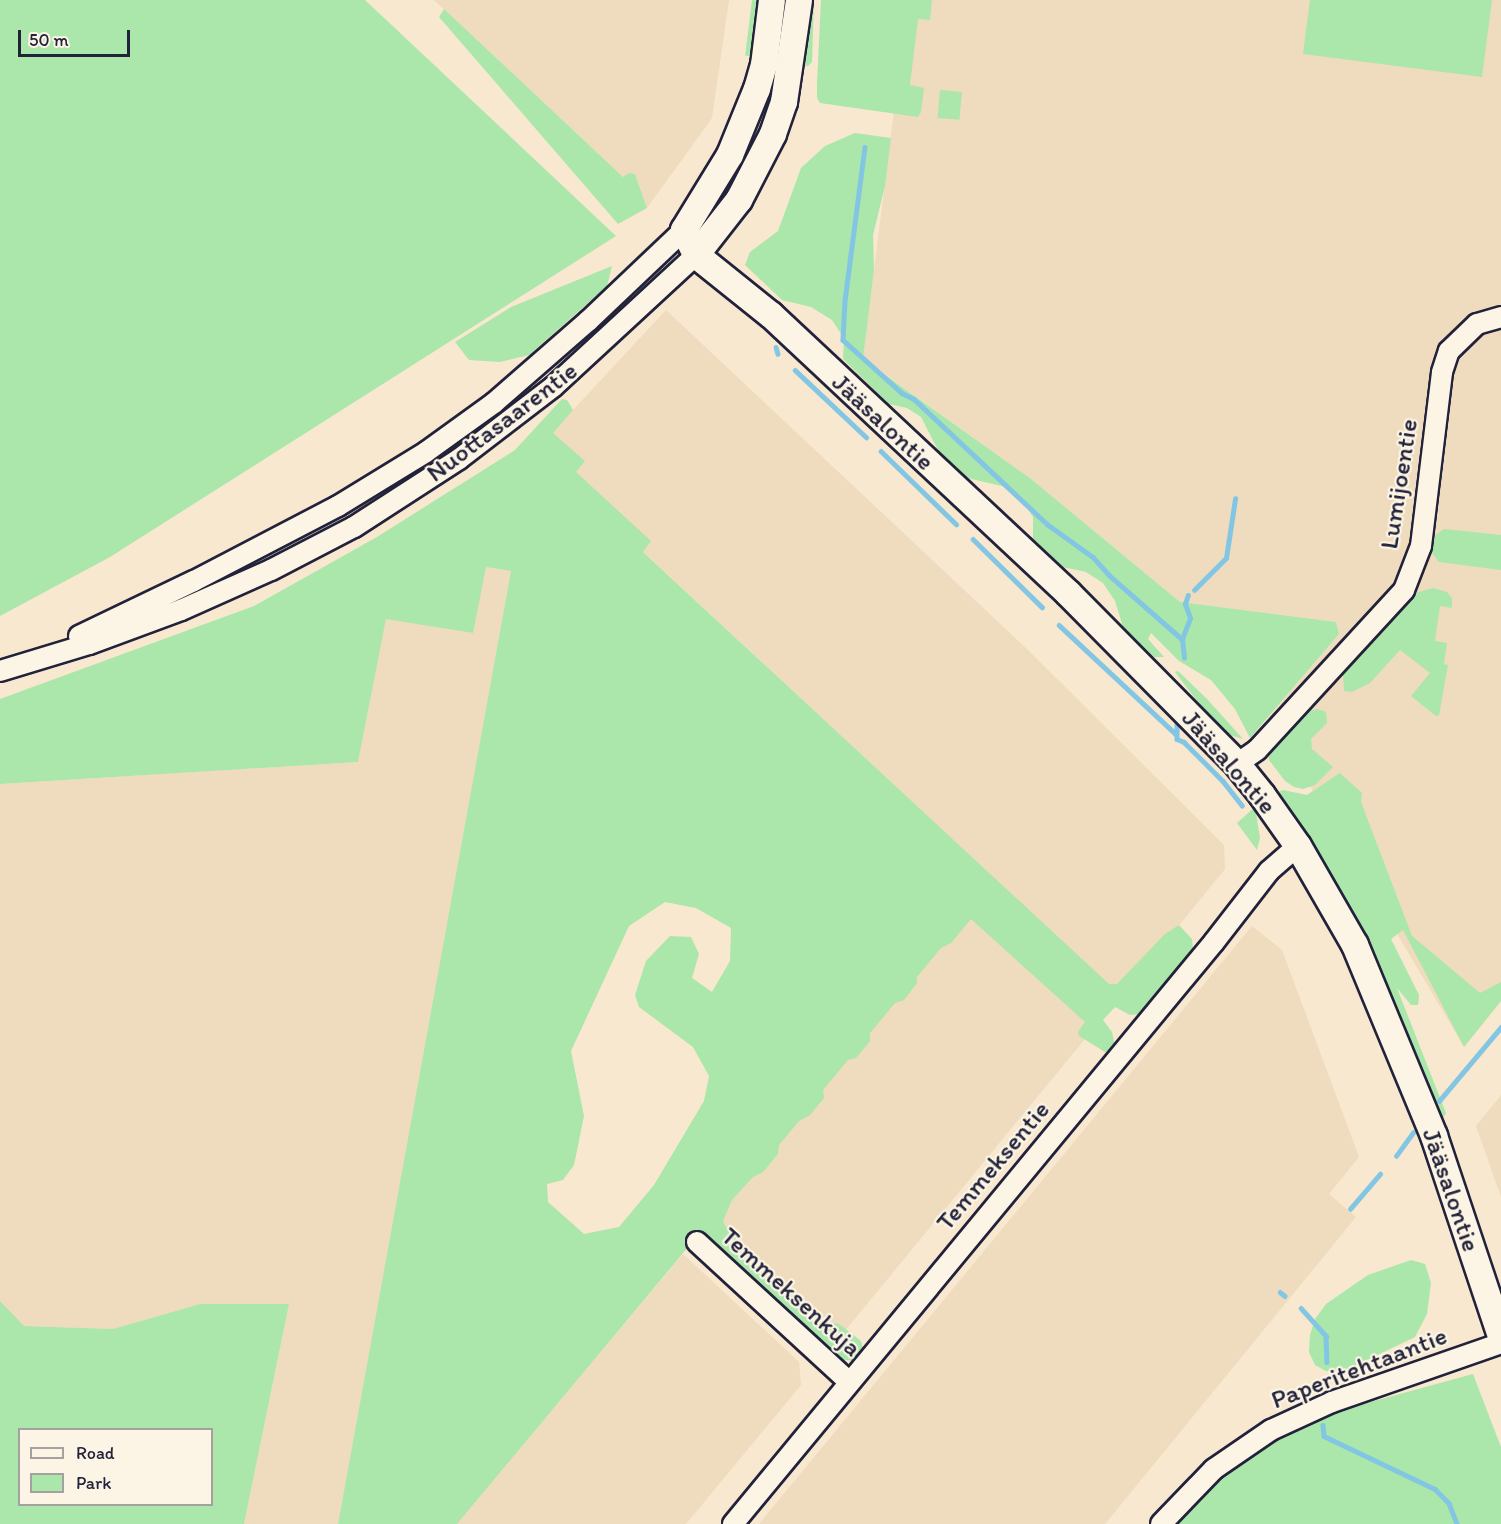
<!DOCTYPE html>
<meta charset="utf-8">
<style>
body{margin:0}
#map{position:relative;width:1501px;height:1524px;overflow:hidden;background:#f7e8cf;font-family:Itim,sans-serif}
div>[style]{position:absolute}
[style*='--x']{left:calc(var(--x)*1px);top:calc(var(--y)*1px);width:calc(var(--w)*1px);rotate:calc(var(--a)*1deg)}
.built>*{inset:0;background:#efdbbd}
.green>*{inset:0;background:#abe6ab;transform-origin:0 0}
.stream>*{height:4.5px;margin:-2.25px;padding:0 2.25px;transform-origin:2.25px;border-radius:2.25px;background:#83c6e4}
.roads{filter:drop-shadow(2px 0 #22223b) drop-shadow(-2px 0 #22223b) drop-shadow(0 2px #22223b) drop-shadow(0 -2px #22223b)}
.minor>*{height:20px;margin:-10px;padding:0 10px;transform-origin:10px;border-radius:10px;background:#fcf5e5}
.major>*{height:26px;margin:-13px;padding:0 13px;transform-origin:13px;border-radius:13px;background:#fcf5e5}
span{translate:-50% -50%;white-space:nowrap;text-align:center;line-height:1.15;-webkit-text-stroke:4.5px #fcf5e5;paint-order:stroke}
.street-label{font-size:26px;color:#22223b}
.legend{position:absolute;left:18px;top:1428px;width:195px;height:78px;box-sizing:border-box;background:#fcf5e5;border:2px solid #a5a1a1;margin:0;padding:8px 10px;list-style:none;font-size:18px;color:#22223b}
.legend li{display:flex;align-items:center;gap:12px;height:30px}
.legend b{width:30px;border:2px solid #a5a1a1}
.scale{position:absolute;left:18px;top:30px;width:112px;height:27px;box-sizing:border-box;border:3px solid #22223b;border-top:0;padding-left:8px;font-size:18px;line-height:21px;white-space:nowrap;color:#22223b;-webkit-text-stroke:4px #fcf5e5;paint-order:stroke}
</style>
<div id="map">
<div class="built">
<div style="clip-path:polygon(434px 0,729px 0,712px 118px,647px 208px,635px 174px,629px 173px,624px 178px)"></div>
<div style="clip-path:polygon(908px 0,1501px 0,1501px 1001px,1464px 1047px,1269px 717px,1339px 634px,1336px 622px,1180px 602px,1031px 479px,863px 358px)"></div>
<div style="clip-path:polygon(666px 310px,1027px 649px,1224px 845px,1225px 869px,1132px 983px,1109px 985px,535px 451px)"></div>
<div style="clip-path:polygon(486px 567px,511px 571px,338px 1524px,244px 1524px,289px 1304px,200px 1304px,113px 1329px,23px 1326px,0 1301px,0 784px,358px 762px,386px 618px,472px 633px)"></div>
<div style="clip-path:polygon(972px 904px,1088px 1011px,1089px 1034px,844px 1332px,821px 1333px,706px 1226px)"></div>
<div style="clip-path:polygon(1252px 926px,1282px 950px,1359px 1157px,1329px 1194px,1356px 1217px,1105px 1524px,759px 1524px)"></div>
<div style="clip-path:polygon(1501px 1095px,1501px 1197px,1476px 1126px)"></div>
<div style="clip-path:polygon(683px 1254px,799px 1362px,801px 1385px,686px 1524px,457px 1524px)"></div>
</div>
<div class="green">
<div style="clip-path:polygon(0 0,365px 0,616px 236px,110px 557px,0 616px)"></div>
<div style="left:752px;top:0;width:8px;height:56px;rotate:7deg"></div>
<div style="clip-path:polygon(808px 0,814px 0,812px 62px,808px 66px,800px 65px)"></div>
<div style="clip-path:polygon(821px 0,932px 0,930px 20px,918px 19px,910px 85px,924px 88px,921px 112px,918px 117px,820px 103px,817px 98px,817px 84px)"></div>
<div style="clip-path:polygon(1310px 0,1492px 0,1482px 77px,1303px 54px)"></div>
<div style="clip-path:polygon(444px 9px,623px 177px,629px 173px,635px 174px,647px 208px,618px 224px,439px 17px)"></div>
<div style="left:940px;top:90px;width:22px;height:28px;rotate:5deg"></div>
<div style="clip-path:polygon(855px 133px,891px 138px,885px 186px,873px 235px,874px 270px,863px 359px,1031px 479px,1180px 602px,1336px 622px,1339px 634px,1250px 738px,1235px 709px,1211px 680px,1179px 661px,1151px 633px,1148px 639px,1164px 657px,1154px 657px,1123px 627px,1115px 601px,1103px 583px,1086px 572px,1063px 567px,1033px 539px,1033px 517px,1021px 498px,1002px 486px,967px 478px,939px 452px,921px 417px,907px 408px,889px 404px,843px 359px,844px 338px,832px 320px,811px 307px,782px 300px,745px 265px,750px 252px,778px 231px,801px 168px,825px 146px)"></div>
<div style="clip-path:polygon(612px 266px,607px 286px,529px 355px,500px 362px,469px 360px,455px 342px,511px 307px)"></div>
<div style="clip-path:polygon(evenodd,562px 399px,567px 400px,573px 410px,553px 433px,585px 461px,576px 472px,651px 541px,643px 552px,1109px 984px,1117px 984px,1165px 934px,1179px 925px,1192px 939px,1193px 950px,1139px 1014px,1130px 1015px,1115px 1007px,1103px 1020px,1112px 1032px,1115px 1046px,1111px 1051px,1105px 1052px,1079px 1036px,1078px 1032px,1085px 1022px,971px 919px,951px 943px,941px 948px,917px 977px,917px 983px,904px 1000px,895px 1003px,870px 1033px,870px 1041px,856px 1058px,848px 1060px,823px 1090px,824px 1098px,810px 1115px,799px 1121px,779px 1145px,778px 1154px,763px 1172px,753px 1177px,732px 1200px,723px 1221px,725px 1226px,820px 1320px,839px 1324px,861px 1341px,863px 1349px,856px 1361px,836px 1359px,699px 1234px,457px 1524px,338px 1524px,511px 571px,486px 567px,473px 633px,386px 619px,358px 762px,0 784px,0 699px,254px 606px,377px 537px,515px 450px,562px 399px,665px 902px,696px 908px,731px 928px,730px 961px,712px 992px,692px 978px,699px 954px,691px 937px,670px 936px,646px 961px,635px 995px,639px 1007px,693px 1047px,709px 1076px,704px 1101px,654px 1185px,619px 1227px,584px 1234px,548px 1202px,547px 1184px,563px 1180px,574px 1165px,584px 1116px,571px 1051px,629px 926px,665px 902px)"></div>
<div style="clip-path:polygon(1444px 529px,1501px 535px,1501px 570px,1439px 562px,1429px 549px,1430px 539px)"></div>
<div style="clip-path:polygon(1433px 588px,1447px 592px,1452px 598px,1452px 608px,1440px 606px,1435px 641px,1447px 643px,1444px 664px,1448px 665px,1439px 715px,1436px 716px,1411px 696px,1430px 673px,1400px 650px,1370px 683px,1352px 692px,1344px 691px,1343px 673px,1412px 594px)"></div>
<div style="clip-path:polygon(1178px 671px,1207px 699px,1243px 739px,1227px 734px,1217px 727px,1175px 672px)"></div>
<div style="clip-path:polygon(1318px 709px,1326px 712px,1327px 723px,1311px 739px,1312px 749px,1333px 767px,1315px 785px,1303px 789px,1294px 787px,1285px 781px,1269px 760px,1268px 755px,1307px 711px)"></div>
<div style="clip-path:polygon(1340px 773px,1362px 793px,1361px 802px,1412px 936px,1480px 993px,1501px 982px,1501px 1001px,1464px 1047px,1403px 930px,1391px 939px,1419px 995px,1418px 1005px,1411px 1005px,1397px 988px,1446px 1113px,1439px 1125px,1386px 987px,1273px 794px,1283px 790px,1307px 795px)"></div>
<div style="clip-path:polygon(1255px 807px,1260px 838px,1257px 850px,1237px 823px)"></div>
<div style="clip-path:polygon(1411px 1260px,1425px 1264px,1431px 1283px,1427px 1314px,1415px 1337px,1342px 1372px,1326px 1371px,1315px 1365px,1309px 1352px,1310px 1335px,1315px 1319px,1326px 1304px,1368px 1275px)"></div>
<div style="clip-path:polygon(evenodd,0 1301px,24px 1326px,113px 1329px,200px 1304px,289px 1304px,244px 1524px,0 1524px,0 1301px,20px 1430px,212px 1430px,212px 1504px,20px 1504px,20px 1430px)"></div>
<div style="clip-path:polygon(1473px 1374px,1501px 1447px,1501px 1524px,1174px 1524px,1206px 1488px,1263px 1446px,1334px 1412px)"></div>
</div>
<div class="stream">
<div style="--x:865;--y:147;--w:155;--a:97.4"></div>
<div style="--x:845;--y:301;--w:39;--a:93"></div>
<div style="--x:843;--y:340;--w:79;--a:41.9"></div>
<div style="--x:902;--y:393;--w:13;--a:27"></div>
<div style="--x:914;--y:399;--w:183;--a:43.2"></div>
<div style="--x:1047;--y:524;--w:57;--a:35.7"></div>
<div style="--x:1093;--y:557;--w:25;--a:48"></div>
<div style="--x:1110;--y:576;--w:96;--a:41.2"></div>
<div style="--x:776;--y:347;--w:7;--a:74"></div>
<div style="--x:795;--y:370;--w:98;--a:43.3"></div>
<div style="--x:881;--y:451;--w:105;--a:44.2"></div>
<div style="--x:973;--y:539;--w:97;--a:44.6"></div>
<div style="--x:1194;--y:590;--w:45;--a:-45"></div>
<div style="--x:1226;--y:558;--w:60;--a:-81.3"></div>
<div style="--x:1059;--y:625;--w:160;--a:43"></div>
<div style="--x:1184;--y:658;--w:19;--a:-96"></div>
<div style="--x:1182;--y:639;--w:22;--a:-69"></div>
<div style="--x:1190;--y:618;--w:15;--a:-110"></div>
<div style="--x:1185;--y:604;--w:9;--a:-72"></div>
<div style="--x:1177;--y:720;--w:19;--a:90"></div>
<div style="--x:1177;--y:739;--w:8;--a:23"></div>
<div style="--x:1184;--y:742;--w:55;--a:45"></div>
<div style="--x:1223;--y:781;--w:31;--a:52"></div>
<div style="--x:1439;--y:1101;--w:97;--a:-50"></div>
<div style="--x:1396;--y:1156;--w:29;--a:-54"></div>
<div style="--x:1350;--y:1209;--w:46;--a:-49.4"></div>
<div style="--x:1280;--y:1292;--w:6;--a:39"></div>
<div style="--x:1301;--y:1308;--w:38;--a:48"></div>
<div style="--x:1326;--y:1336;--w:26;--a:88"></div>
<div style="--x:1323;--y:1425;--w:11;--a:85"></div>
<div style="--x:1324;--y:1436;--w:123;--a:25.5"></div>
<div style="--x:1435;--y:1489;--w:20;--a:45"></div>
<div style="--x:1449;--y:1503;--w:22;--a:69"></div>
</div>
<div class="roads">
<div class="minor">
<div style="--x:79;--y:636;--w:127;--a:-25.6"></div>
<div style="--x:194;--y:581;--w:162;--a:-27.5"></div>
<div style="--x:338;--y:506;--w:103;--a:-31.5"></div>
<div style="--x:426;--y:452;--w:84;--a:-35.8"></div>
<div style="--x:494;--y:403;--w:125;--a:-41.1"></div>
<div style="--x:588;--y:321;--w:132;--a:-43.5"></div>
<div style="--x:0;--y:671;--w:93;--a:-16.9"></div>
<div style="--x:89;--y:644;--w:98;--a:-20.3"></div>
<div style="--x:181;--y:610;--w:98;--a:-24"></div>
<div style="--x:271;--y:570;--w:93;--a:-27.4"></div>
<div style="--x:354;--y:527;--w:125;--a:-32.9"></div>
<div style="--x:459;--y:459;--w:118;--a:-37.5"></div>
<div style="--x:553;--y:387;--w:195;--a:-42.7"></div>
<div style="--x:1237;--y:764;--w:24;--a:-35"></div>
<div style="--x:1257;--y:750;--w:217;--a:-47.4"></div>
<div style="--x:1404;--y:590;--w:47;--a:-68.9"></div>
<div style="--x:1421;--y:546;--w:175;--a:-83.1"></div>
<div style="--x:1442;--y:372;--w:22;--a:-72"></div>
<div style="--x:1449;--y:351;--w:39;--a:-44"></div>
<div style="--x:1477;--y:324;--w:25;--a:-16"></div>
<div style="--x:697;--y:1242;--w:207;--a:42.6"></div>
<div style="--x:733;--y:1524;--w:755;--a:-50.43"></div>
<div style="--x:1214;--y:942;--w:90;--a:-52.2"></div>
<div style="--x:1269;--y:871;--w:38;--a:-41"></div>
<div style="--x:1161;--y:1524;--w:76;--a:-46.1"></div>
<div style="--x:1214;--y:1469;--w:69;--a:-34.4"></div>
<div style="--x:1271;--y:1430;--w:67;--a:-24.7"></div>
<div style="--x:1332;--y:1402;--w:179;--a:-19.2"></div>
</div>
<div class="major">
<div style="--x:684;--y:230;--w:28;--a:64"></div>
<div style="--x:696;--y:255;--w:96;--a:38.7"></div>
<div style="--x:771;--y:315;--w:407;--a:43.1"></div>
<div style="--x:1068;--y:593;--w:240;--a:45.3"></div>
<div style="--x:1237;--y:764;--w:40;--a:51"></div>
<div style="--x:1262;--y:795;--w:62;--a:54.8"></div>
<div style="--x:1298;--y:846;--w:114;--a:60.1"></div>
<div style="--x:1355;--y:945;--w:207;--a:67.5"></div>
<div style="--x:1434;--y:1136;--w:211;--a:71.5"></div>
<div style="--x:684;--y:230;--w:88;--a:-58.5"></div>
<div style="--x:730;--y:155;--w:71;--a:-67.8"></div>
<div style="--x:757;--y:89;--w:25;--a:-74"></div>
<div style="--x:764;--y:65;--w:65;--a:-83"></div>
<div style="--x:696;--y:255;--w:70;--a:-52"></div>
<div style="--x:739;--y:200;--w:74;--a:-62.7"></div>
<div style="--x:773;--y:134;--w:34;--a:-71"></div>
<div style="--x:784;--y:102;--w:103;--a:-81.6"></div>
</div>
</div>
<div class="street-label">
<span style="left:502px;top:422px;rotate:-37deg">Nuottasaarentie</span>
<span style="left:883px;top:422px;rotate:43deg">Jääsalontie</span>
<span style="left:1399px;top:484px;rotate:-81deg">Lumijoentie</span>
<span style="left:1229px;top:762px;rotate:49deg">Jääsalontie</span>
<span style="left:993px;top:1166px;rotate:-50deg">Temmeksentie</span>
<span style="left:1451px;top:1190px;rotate:71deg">Jääsalontie</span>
<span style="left:791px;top:1292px;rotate:42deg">Temmeksenkuja</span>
<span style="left:1359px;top:1368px;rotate:-21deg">Paperitehtaantie</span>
</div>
<ul class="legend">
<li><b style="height:8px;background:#fcf5e5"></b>Road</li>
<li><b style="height:16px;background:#abe6ab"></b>Park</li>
</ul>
<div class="scale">50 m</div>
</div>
